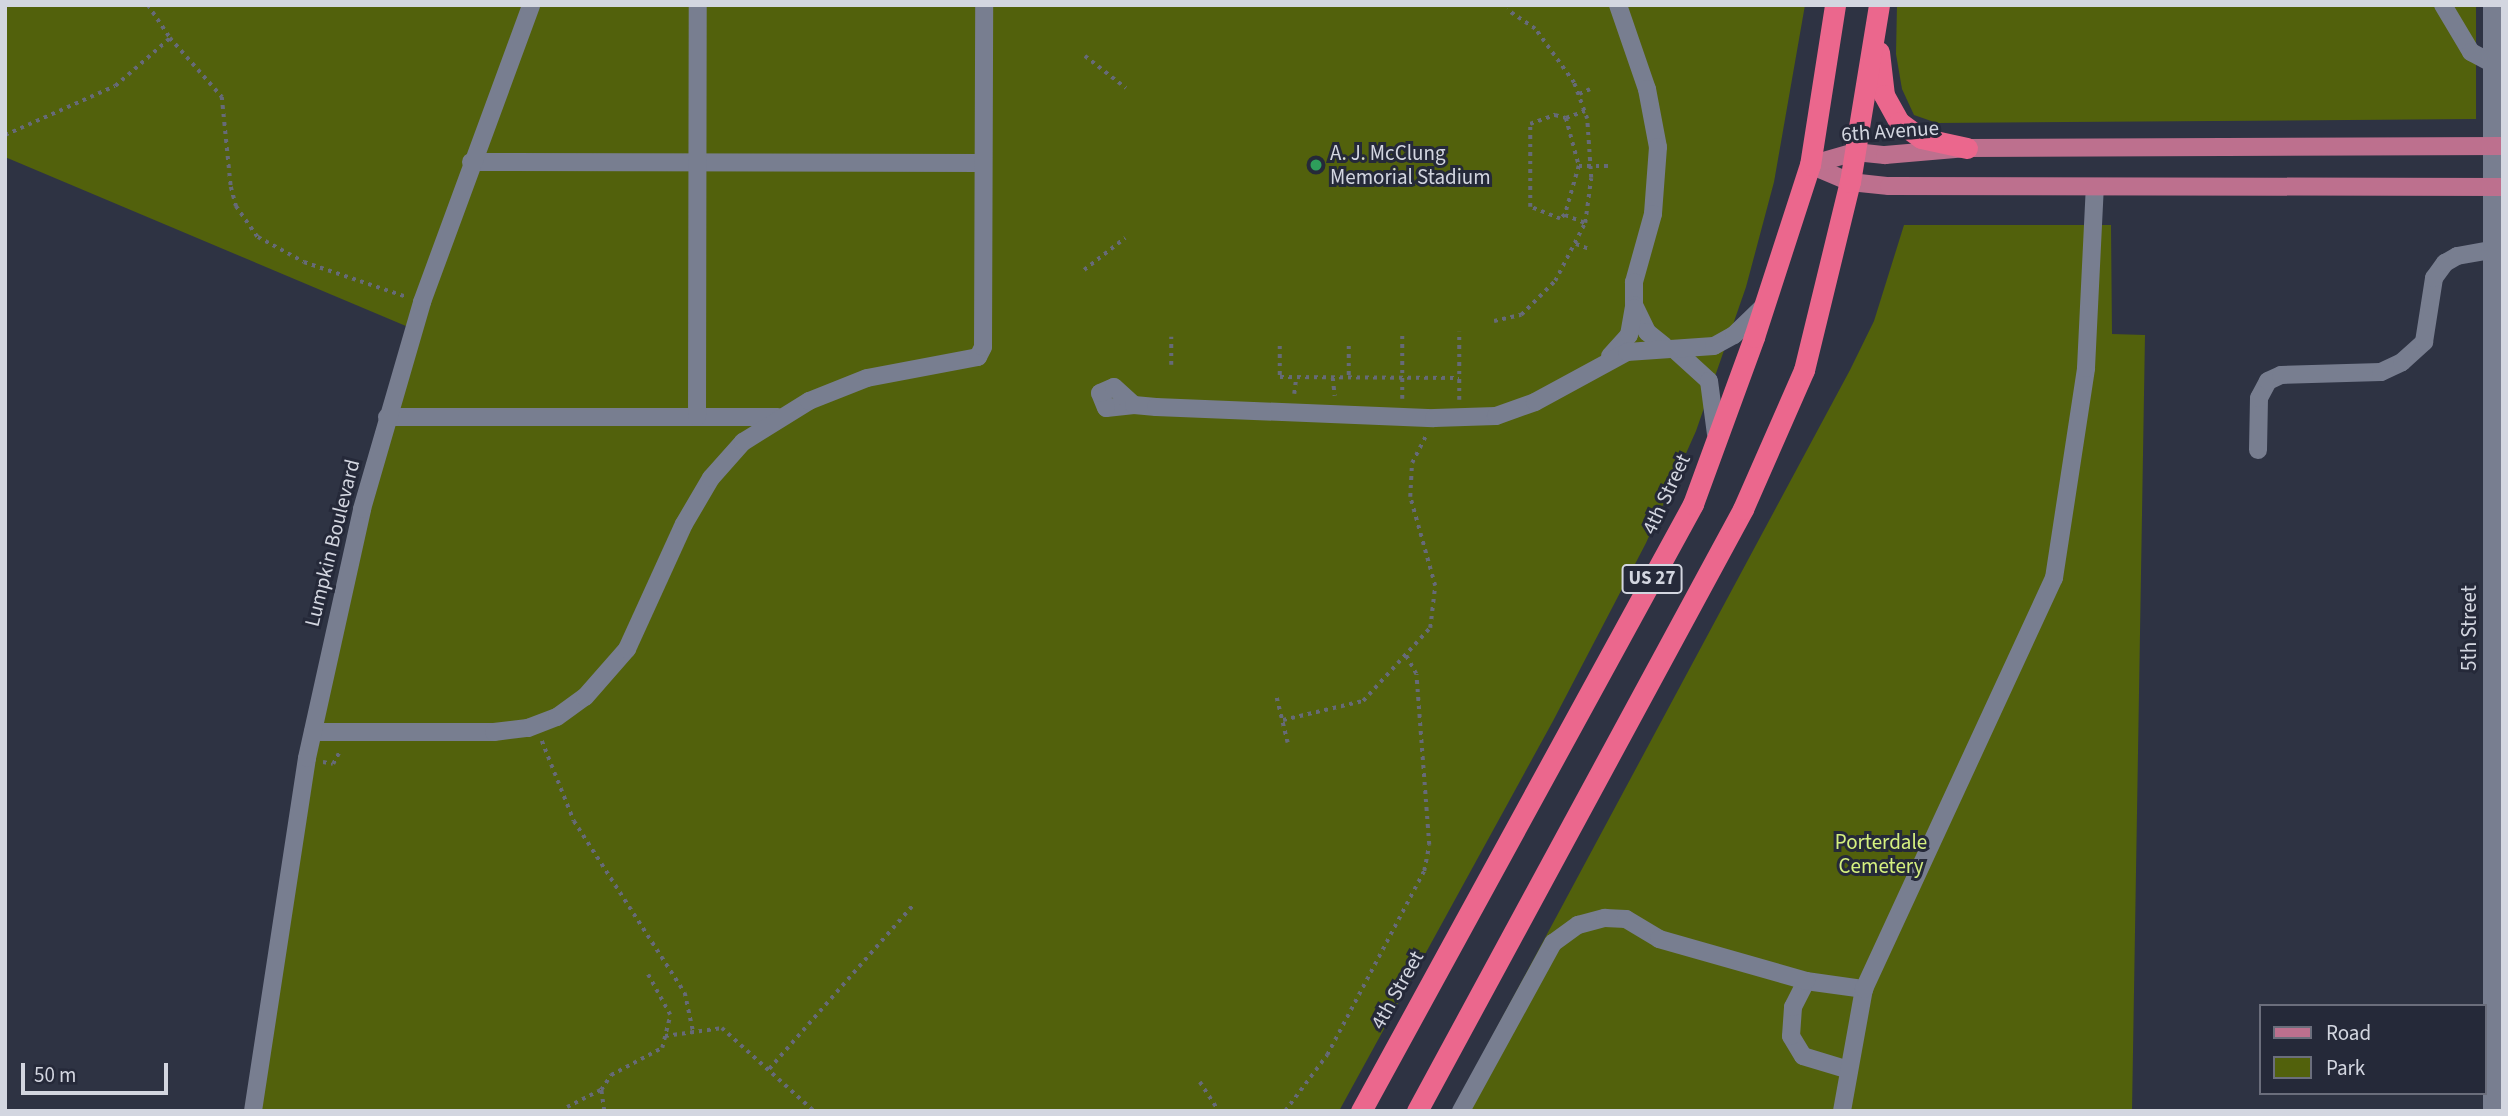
<!DOCTYPE html>
<style>
body{margin:0}
#map{position:relative;width:2508px;height:1116px;overflow:hidden;background:#2e3343;font-family:"Source Sans 3",sans-serif}
div>[style]{position:absolute}
[style*='--x']{left:calc(var(--x)*1px);top:calc(var(--y)*1px);width:calc(var(--w)*1px);rotate:calc(var(--a)*1deg)}
.green>*{inset:0;background:#52610c}
.path>*{height:3.5px;margin-top:-1.75px;transform-origin:0;background:repeating-linear-gradient(90deg,#666a78 0 3.5px,transparent 0 8.5px)}
.minor>*{height:18px;margin:-9px;padding:0 9px;transform-origin:9px;border-radius:9px;background:#787e90}
.major>*{height:18px;margin:-9px;padding:0 9px;transform-origin:9px;border-radius:9px;background:#bd708e}
.highway>*{height:21px;margin:-10.5px;padding:0 10.5px;transform-origin:10.5px;border-radius:10.5px;background:#eb678d}
.dots>*{width:19px;height:19px;translate:-50% -50%;box-sizing:border-box;border:4px solid #252939;border-radius:50%}
span{translate:-50% -50%;white-space:nowrap;text-align:center;line-height:1.15;-webkit-text-stroke:6px #252939;paint-order:stroke}
.shield-label span{padding:2px 5px;background:#252939;border:2px solid;border-radius:5px;-webkit-text-stroke-width:0}
.shield-label{font-size:19px;color:#d3d6e0;font-weight:700}
.street-label{font-size:21px;color:#d3d6e0}
.poi-label{font-size:21px;color:#d3d6e0}
.left{translate:0 -50%;text-align:left}
.park-label{font-size:21px;color:#d5f07f}
.frame{position:absolute;inset:0;border:7px solid #d3d6e0;pointer-events:none}
.legend{position:absolute;left:2259px;top:1004px;width:228px;height:91px;box-sizing:border-box;background:#252939;border:2px solid #6b6e7c;margin:0;padding:9px 12px;list-style:none;font-size:21px;color:#d3d6e0}
.legend li{display:flex;align-items:center;gap:14px;height:35px}
.legend b{width:35px;border:2px solid #6b6e7c}
.scale{position:absolute;left:21px;top:1063px;width:147px;height:32px;box-sizing:border-box;border:4px solid #d3d6e0;border-top:0;padding-left:9px;font-size:21px;line-height:24px;white-space:nowrap;color:#d3d6e0;-webkit-text-stroke:5px #252939;paint-order:stroke}
</style>
<div id="map">
<div class="green">
<div style="clip-path:polygon(5px 5px,1805px 5px,1774px 182px,1746px 287px,1696px 431px,1646px 543px,1553px 721px,1339px 1111px,253px 1111px,307px 758px,413px 329px,5px 157px)"></div>
<div style="clip-path:polygon(1897px 5px,2476px 5px,2476px 119px,1937px 123px,1914px 115px,1902px 89px,1896px 54px)"></div>
<div style="clip-path:polygon(1904px 225px,2111px 225px,2112px 334px,2145px 335px,2132px 1111px,1452px 1111px,1850px 370px,1874px 321px)"></div>
</div>
<div class="path">
<div style="--x:148;--y:5;--w:40;--a:56"></div>
<div style="--x:170;--y:38;--w:79;--a:48.6"></div>
<div style="--x:222;--y:97;--w:90;--a:84.3"></div>
<div style="--x:231;--y:187;--w:20;--a:75"></div>
<div style="--x:236;--y:206;--w:38;--a:55"></div>
<div style="--x:258;--y:237;--w:52;--a:28.5"></div>
<div style="--x:304;--y:262;--w:109;--a:18.8"></div>
<div style="--x:1085;--y:56;--w:52;--a:38"></div>
<div style="--x:1579;--y:94;--w:12;--a:-24"></div>
<div style="--x:1555;--y:115;--w:11;--a:15"></div>
<div style="--x:1566;--y:118;--w:50;--a:74.8"></div>
<div style="--x:1579;--y:166;--w:51;--a:105.9"></div>
<div style="--x:1565;--y:215;--w:6;--a:141"></div>
<div style="--x:1560;--y:219;--w:32;--a:-158"></div>
<div style="--x:1530;--y:207;--w:83;--a:-90"></div>
<div style="--x:1530;--y:124;--w:27;--a:-20"></div>
<div style="--x:1566;--y:118;--w:20;--a:-20"></div>
<div style="--x:5;--y:135;--w:120;--a:-24"></div>
<div style="--x:115;--y:86;--w:73;--a:-41.1"></div>
<div style="--x:1579;--y:166;--w:30;--a:0"></div>
<div style="--x:1565;--y:215;--w:22;--a:22"></div>
<div style="--x:1576;--y:244;--w:14;--a:21"></div>
<div style="--x:1084;--y:270;--w:52;--a:-38"></div>
<div style="--x:1494;--y:321;--w:28;--a:-13"></div>
<div style="--x:1521;--y:315;--w:48;--a:-45"></div>
<div style="--x:1555;--y:281;--w:65;--a:-62.7"></div>
<div style="--x:1585;--y:223;--w:45;--a:-82.4"></div>
<div style="--x:1591;--y:178;--w:59;--a:-93.9"></div>
<div style="--x:1587;--y:119;--w:38;--a:-110"></div>
<div style="--x:1574;--y:83;--w:67;--a:-125.8"></div>
<div style="--x:1535;--y:29;--w:34;--a:-146"></div>
<div style="--x:1280;--y:346;--w:31;--a:90"></div>
<div style="--x:1280;--y:377;--w:179;--a:0.3"></div>
<div style="--x:1349;--y:346;--w:32;--a:90"></div>
<div style="--x:1171;--y:365;--w:28;--a:-90"></div>
<div style="--x:1333;--y:378;--w:18;--a:84"></div>
<div style="--x:1294;--y:394;--w:16;--a:-83"></div>
<div style="--x:1402;--y:399;--w:67;--a:-90"></div>
<div style="--x:1459;--y:400;--w:68;--a:-90"></div>
<div style="--x:1277;--y:698;--w:46;--a:76.3"></div>
<div style="--x:1283;--y:720;--w:82;--a:-13.4"></div>
<div style="--x:1363;--y:701;--w:99;--a:-47.5"></div>
<div style="--x:1430;--y:628;--w:42;--a:-83.2"></div>
<div style="--x:1435;--y:586;--w:92;--a:-105.7"></div>
<div style="--x:1410;--y:497;--w:34;--a:-87"></div>
<div style="--x:1412;--y:463;--w:30;--a:-63"></div>
<div style="--x:542;--y:741;--w:86;--a:68.2"></div>
<div style="--x:574;--y:821;--w:205;--a:57.2"></div>
<div style="--x:685;--y:993;--w:40;--a:78"></div>
<div style="--x:323;--y:762;--w:10;--a:11"></div>
<div style="--x:333;--y:764;--w:15;--a:-62"></div>
<div style="--x:665;--y:1036;--w:58;--a:-8"></div>
<div style="--x:722;--y:1028;--w:124;--a:42.1"></div>
<div style="--x:769;--y:1069;--w:217;--a:-48.7"></div>
<div style="--x:1200;--y:1082;--w:35;--a:57"></div>
<div style="--x:567;--y:1107;--w:38;--a:-27"></div>
<div style="--x:604;--y:1111;--w:21;--a:-98"></div>
<div style="--x:601;--y:1090;--w:18;--a:-56"></div>
<div style="--x:611;--y:1075;--w:58;--a:-27.9"></div>
<div style="--x:662;--y:1048;--w:34;--a:-76"></div>
<div style="--x:670;--y:1015;--w:46;--a:-118.8"></div>
<div style="--x:1285;--y:1111;--w:70;--a:-53.1"></div>
<div style="--x:1327;--y:1055;--w:208;--a:-62.2"></div>
<div style="--x:1424;--y:871;--w:26;--a:-79"></div>
<div style="--x:1429;--y:845;--w:171;--a:-94.3"></div>
<div style="--x:1416;--y:674;--w:21;--a:-119"></div>
</div>
<div class="minor">
<div style="--x:1618;--y:5;--w:89;--a:71"></div>
<div style="--x:1647;--y:89;--w:59;--a:79.3"></div>
<div style="--x:1658;--y:147;--w:67;--a:94.3"></div>
<div style="--x:1653;--y:214;--w:71;--a:105.6"></div>
<div style="--x:1634;--y:282;--w:23;--a:90"></div>
<div style="--x:1634;--y:305;--w:30;--a:64"></div>
<div style="--x:1647;--y:332;--w:22;--a:39"></div>
<div style="--x:2443;--y:5;--w:55;--a:59.2"></div>
<div style="--x:2471;--y:52;--w:24;--a:28"></div>
<div style="--x:471;--y:162;--w:512;--a:0.11"></div>
<div style="--x:1674;--y:349;--w:47;--a:42.4"></div>
<div style="--x:1709;--y:381;--w:53;--a:82.5"></div>
<div style="--x:1610;--y:356;--w:28;--a:-48"></div>
<div style="--x:1629;--y:335;--w:27;--a:-80"></div>
<div style="--x:1134;--y:405;--w:28;--a:174"></div>
<div style="--x:1106;--y:408;--w:16;--a:-112"></div>
<div style="--x:1100;--y:393;--w:15;--a:-23"></div>
<div style="--x:1114;--y:387;--w:27;--a:42"></div>
<div style="--x:1134;--y:405;--w:22;--a:5"></div>
<div style="--x:1156;--y:407;--w:278;--a:2.3"></div>
<div style="--x:1434;--y:418;--w:62;--a:-1.8"></div>
<div style="--x:1496;--y:416;--w:41;--a:-19.7"></div>
<div style="--x:1535;--y:402;--w:105;--a:-28.5"></div>
<div style="--x:1627;--y:352;--w:87;--a:-3.9"></div>
<div style="--x:1714;--y:346;--w:23;--a:-29"></div>
<div style="--x:1734;--y:335;--w:42;--a:-44"></div>
<div style="--x:387;--y:417;--w:391;--a:0"></div>
<div style="--x:697;--y:417;--w:412;--a:-89.9"></div>
<div style="--x:2258;--y:450;--w:52;--a:-88.9"></div>
<div style="--x:2259;--y:398;--w:19;--a:-62"></div>
<div style="--x:2268;--y:381;--w:14;--a:-25"></div>
<div style="--x:2281;--y:375;--w:100;--a:-1.7"></div>
<div style="--x:2381;--y:372;--w:23;--a:-25"></div>
<div style="--x:2402;--y:362;--w:30;--a:-42"></div>
<div style="--x:2424;--y:342;--w:65;--a:-81.1"></div>
<div style="--x:2434;--y:278;--w:19;--a:-54"></div>
<div style="--x:2445;--y:263;--w:14;--a:-30"></div>
<div style="--x:2457;--y:256;--w:35;--a:-10"></div>
<div style="--x:313;--y:732;--w:181;--a:0"></div>
<div style="--x:494;--y:732;--w:34;--a:-7"></div>
<div style="--x:528;--y:728;--w:31;--a:-21"></div>
<div style="--x:557;--y:717;--w:34;--a:-36"></div>
<div style="--x:585;--y:697;--w:64;--a:-48.8"></div>
<div style="--x:627;--y:649;--w:137;--a:-65.5"></div>
<div style="--x:684;--y:524;--w:53;--a:-59.6"></div>
<div style="--x:711;--y:478;--w:48;--a:-48.4"></div>
<div style="--x:743;--y:442;--w:78;--a:-31.8"></div>
<div style="--x:809;--y:401;--w:62;--a:-21.6"></div>
<div style="--x:867;--y:378;--w:113;--a:-10.7"></div>
<div style="--x:978;--y:357;--w:11;--a:-63"></div>
<div style="--x:983;--y:347;--w:342;--a:-89.8"></div>
<div style="--x:1849;--y:1070;--w:48;--a:-163.1"></div>
<div style="--x:1803;--y:1056;--w:23;--a:-121"></div>
<div style="--x:1791;--y:1036;--w:29;--a:-86"></div>
<div style="--x:1793;--y:1007;--w:29;--a:-63"></div>
<div style="--x:1806;--y:981;--w:59;--a:7.9"></div>
<div style="--x:253;--y:1111;--w:357;--a:-81.3"></div>
<div style="--x:307;--y:758;--w:255;--a:-77.5"></div>
<div style="--x:362;--y:509;--w:216;--a:-73.8"></div>
<div style="--x:422;--y:302;--w:316;--a:-69.8"></div>
<div style="--x:1461;--y:1111;--w:192;--a:-61.3"></div>
<div style="--x:1553;--y:943;--w:31;--a:-36"></div>
<div style="--x:1578;--y:925;--w:28;--a:-15"></div>
<div style="--x:1605;--y:918;--w:21;--a:3"></div>
<div style="--x:1626;--y:919;--w:39;--a:31"></div>
<div style="--x:1659;--y:939;--w:153;--a:15.9"></div>
<div style="--x:1842;--y:1111;--w:124;--a:-79.8"></div>
<div style="--x:1864;--y:989;--w:453;--a:-65.2"></div>
<div style="--x:2054;--y:578;--w:212;--a:-81.3"></div>
<div style="--x:2086;--y:368;--w:181;--a:-87.2"></div>
<div style="--x:2492;--y:1111;--w:1106;--a:-90"></div>
</div>
<div class="major">
<div style="--x:1810;--y:165;--w:43;--a:23"></div>
<div style="--x:1850;--y:182;--w:39;--a:6"></div>
<div style="--x:1889;--y:186;--w:614;--a:0.09"></div>
<div style="--x:1810;--y:165;--w:47;--a:-16.1"></div>
<div style="--x:1855;--y:152;--w:30;--a:6"></div>
<div style="--x:1885;--y:155;--w:82;--a:-4.9"></div>
<div style="--x:1967;--y:148;--w:536;--a:-0.21"></div>
</div>
<div class="highway">
<div style="--x:1879;--y:52;--w:43;--a:83.4"></div>
<div style="--x:1884;--y:95;--w:31;--a:61"></div>
<div style="--x:1899;--y:122;--w:27;--a:36"></div>
<div style="--x:1921;--y:138;--w:47;--a:12.3"></div>
<div style="--x:1361;--y:1111;--w:692;--a:-61.32"></div>
<div style="--x:1693;--y:504;--w:178;--a:-69.9"></div>
<div style="--x:1754;--y:337;--w:181;--a:-72"></div>
<div style="--x:1810;--y:165;--w:162;--a:-81.1"></div>
<div style="--x:1417;--y:1111;--w:685;--a:-61.56"></div>
<div style="--x:1743;--y:509;--w:152;--a:-66.3"></div>
<div style="--x:1804;--y:370;--w:194;--a:-76.3"></div>
<div style="--x:1850;--y:182;--w:179;--a:-80.7"></div>
</div>
<div class="dots">
<div style="left:1316px;top:165px;background:#2e9e5b"></div>
</div>
<div class="shield-label">
<span style="left:1652px;top:579px">US 27</span>
</div>
<div class="street-label">
<span style="left:1890px;top:131px;rotate:-4deg">6th Avenue</span>
<span style="left:1666px;top:494px;rotate:-65deg">4th Street</span>
<span style="left:332px;top:543px;rotate:-76deg">Lumpkin Boulevard</span>
<span style="left:2469px;top:628px;rotate:-90deg">5th Street</span>
<span style="left:1397px;top:990px;rotate:-61deg">4th Street</span>
</div>
<div class="poi-label">
<span class="left" style="left:1330px;top:165px">A. J. McClung<br>Memorial Stadium</span>
</div>
<div class="park-label">
<span style="left:1881px;top:854px">Porterdale<br>Cemetery</span>
</div>
<div class="frame"></div>
<ul class="legend">
<li><b style="height:9px;background:#bd708e"></b>Road</li>
<li><b style="height:19px;background:#52610c"></b>Park</li>
</ul>
<div class="scale">50 m</div>
</div>
